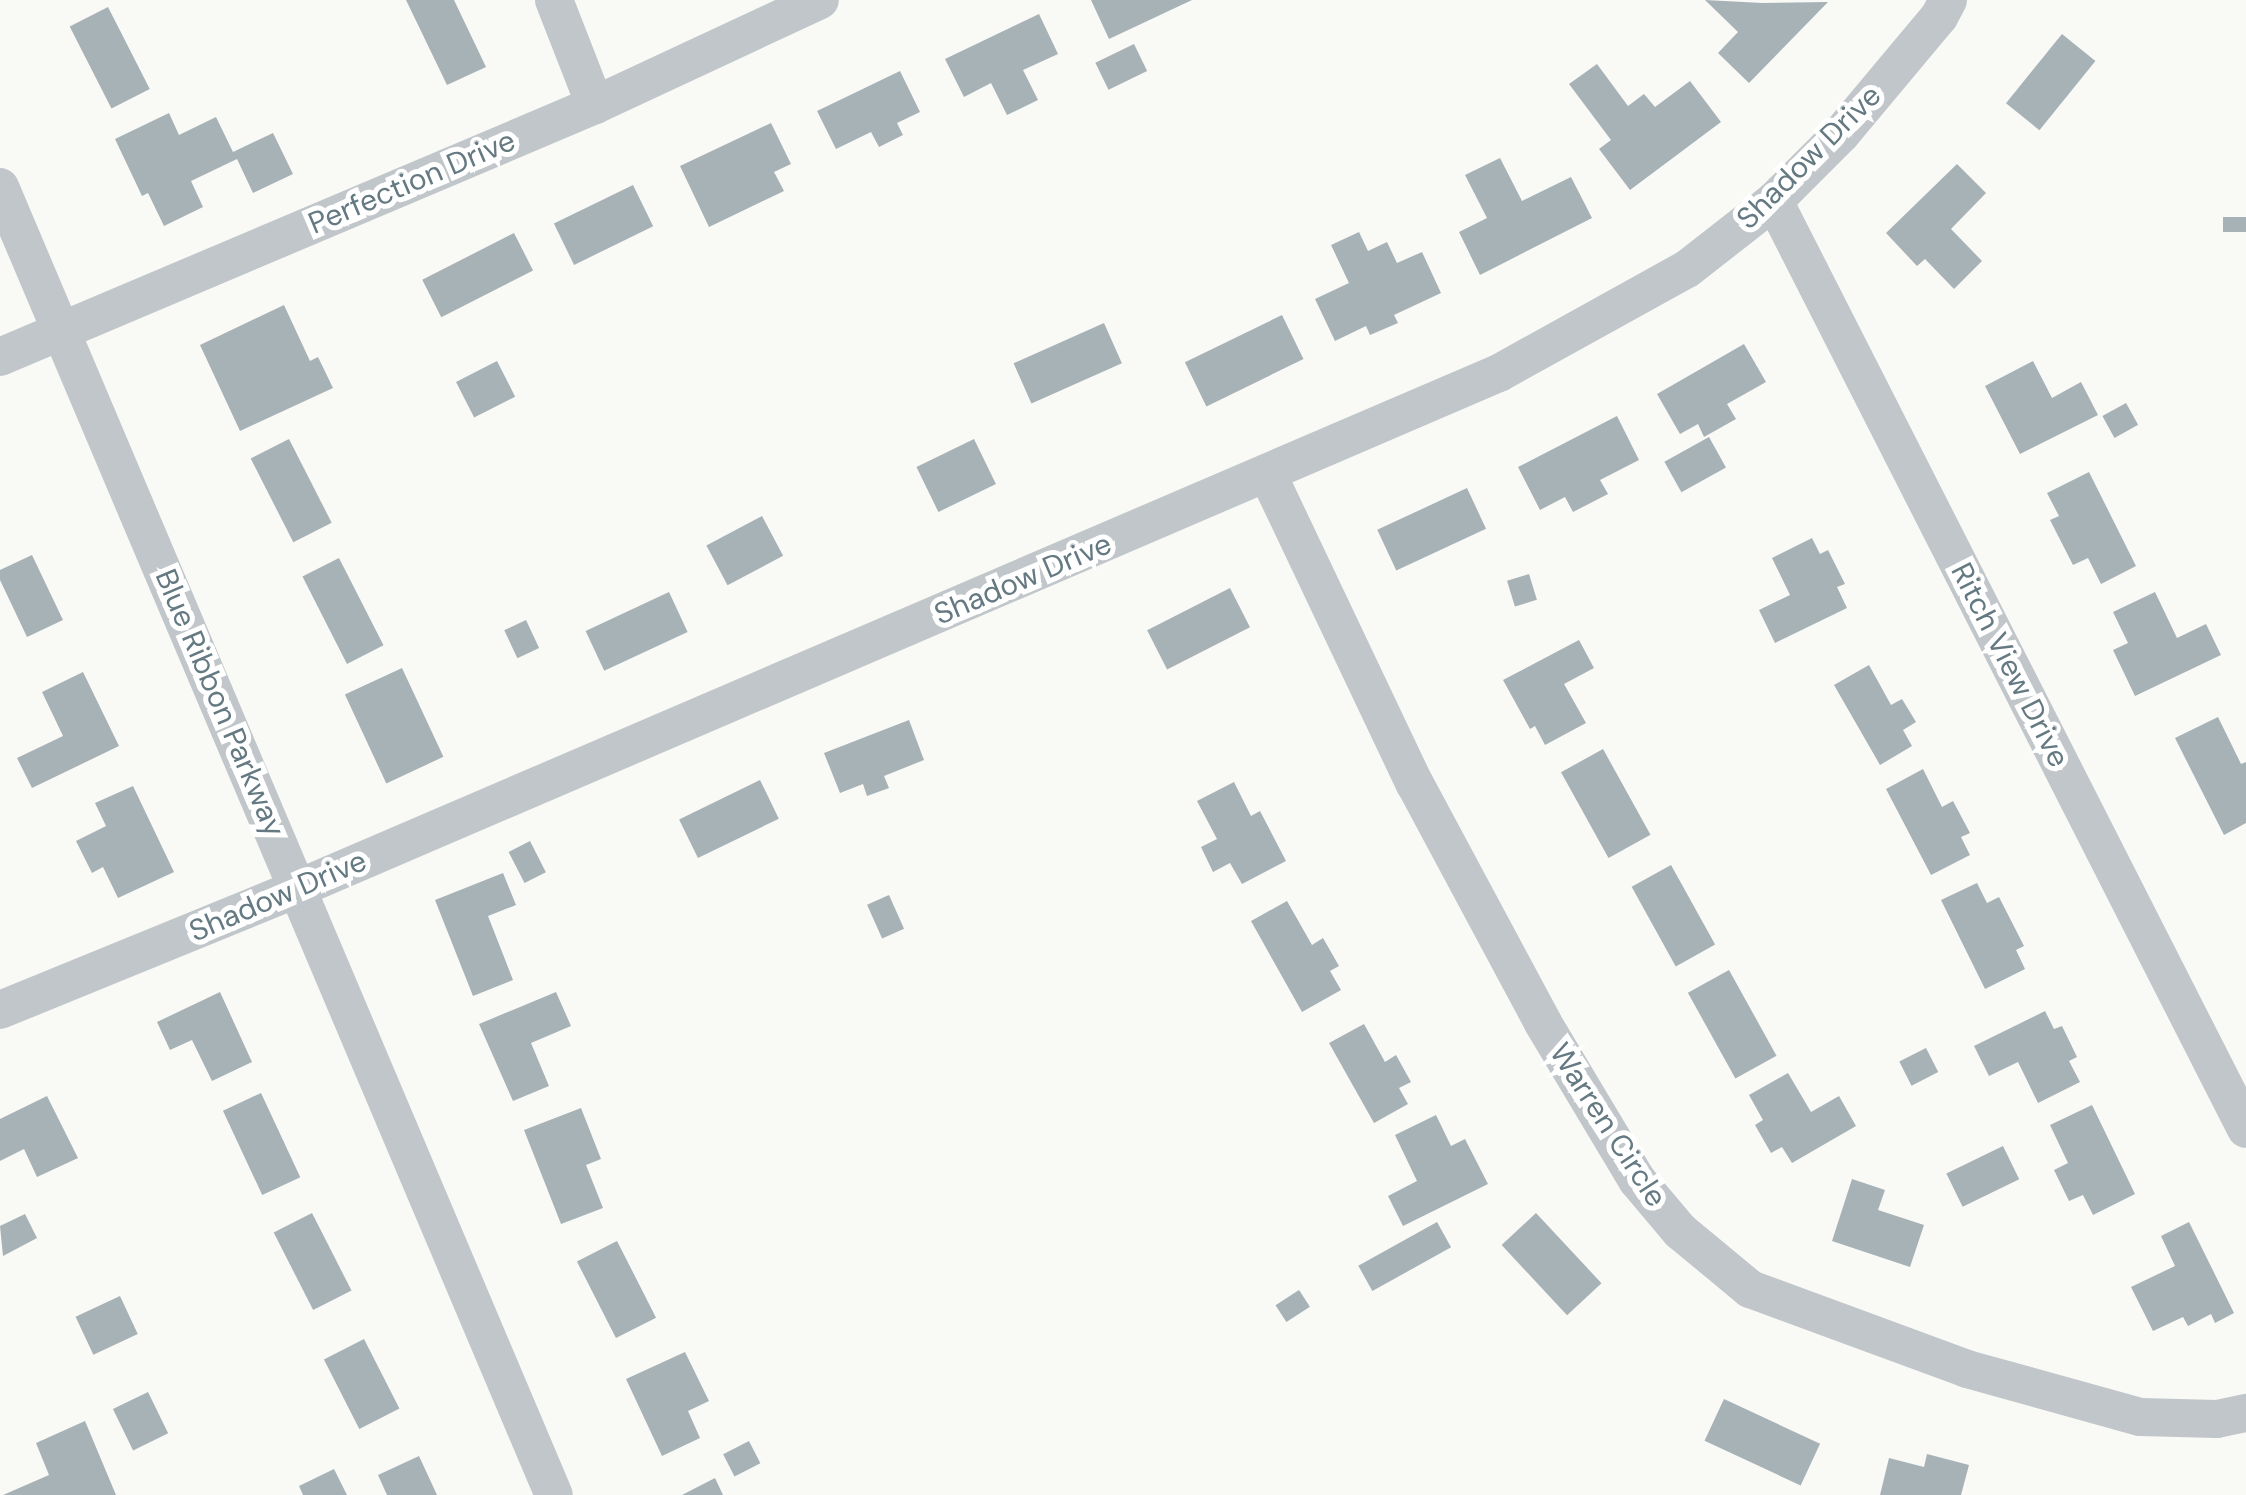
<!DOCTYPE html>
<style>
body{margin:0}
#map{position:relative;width:2246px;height:1495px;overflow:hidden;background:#f9f9f6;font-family:"DM Sans",sans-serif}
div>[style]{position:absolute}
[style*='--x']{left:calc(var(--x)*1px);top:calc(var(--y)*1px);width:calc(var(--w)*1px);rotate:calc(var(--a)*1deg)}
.building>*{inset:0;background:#a7b2b6;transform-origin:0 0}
.minor>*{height:38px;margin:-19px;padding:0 19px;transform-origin:19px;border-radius:19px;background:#c0c6c9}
span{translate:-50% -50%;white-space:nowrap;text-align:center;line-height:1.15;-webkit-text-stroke:10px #fff;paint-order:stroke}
.street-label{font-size:30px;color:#647981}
</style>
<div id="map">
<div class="building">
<div style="clip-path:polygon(406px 0,454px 0,486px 67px,447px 85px)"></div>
<div style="clip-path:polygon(1091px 0,1192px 0,1109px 39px)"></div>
<div style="clip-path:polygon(1705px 0,1762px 3px,1828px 2px,1749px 83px,1718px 53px,1738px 32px)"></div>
<div style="left:108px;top:7px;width:92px;height:43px;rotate:63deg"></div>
<div style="clip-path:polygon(1039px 14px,1058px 54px,1023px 70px,1038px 100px,1007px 115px,991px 83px,964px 97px,945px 59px)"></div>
<div style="left:2062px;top:34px;width:43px;height:89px;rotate:39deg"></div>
<div style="left:1134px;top:44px;width:30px;height:43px;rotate:64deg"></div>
<div style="clip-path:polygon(1597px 64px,1628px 106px,1644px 94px,1655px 107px,1690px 81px,1721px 122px,1630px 190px,1599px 149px,1611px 140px,1569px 84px)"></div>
<div style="clip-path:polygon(900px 71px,920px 112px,897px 123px,903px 135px,879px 147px,871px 132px,836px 149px,817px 111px)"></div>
<div style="clip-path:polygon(169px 113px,179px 135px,216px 117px,233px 152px,273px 133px,293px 174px,253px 193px,237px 159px,191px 181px,203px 207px,164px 226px,148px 193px,142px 196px,115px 139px)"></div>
<div style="clip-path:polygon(771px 123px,791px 164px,774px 172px,784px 191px,709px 227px,680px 166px)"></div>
<div style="clip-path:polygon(1500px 158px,1522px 201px,1571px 177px,1592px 218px,1480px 275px,1459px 232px,1487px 218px,1465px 175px)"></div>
<div style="clip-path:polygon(1957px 164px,1986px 193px,1951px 229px,1982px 261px,1954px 289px,1925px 259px,1917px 266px,1886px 233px)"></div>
<div style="left:633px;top:185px;width:46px;height:88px;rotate:64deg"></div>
<div style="left:2246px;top:217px;width:15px;height:23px;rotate:90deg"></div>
<div style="clip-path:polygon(1359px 232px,1368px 251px,1387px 242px,1397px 263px,1422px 252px,1441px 293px,1394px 315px,1398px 323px,1370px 335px,1366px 326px,1335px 341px,1315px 299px,1349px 283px,1331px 245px)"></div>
<div style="left:514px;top:233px;width:42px;height:103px;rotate:63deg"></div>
<div style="clip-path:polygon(284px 305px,310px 361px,318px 357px,333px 388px,240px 431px,200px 345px)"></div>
<div style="left:1282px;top:315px;width:49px;height:108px;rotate:64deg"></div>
<div style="left:1104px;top:323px;width:44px;height:99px;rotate:66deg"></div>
<div style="clip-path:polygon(1744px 344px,1766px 382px,1727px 404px,1736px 419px,1704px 437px,1698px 424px,1680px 434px,1657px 394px)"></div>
<div style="left:497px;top:361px;width:40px;height:46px;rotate:63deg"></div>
<div style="clip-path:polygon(2033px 361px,2052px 398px,2081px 382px,2098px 415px,2020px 454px,1985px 386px)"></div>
<div style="left:2126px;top:403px;width:25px;height:27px;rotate:61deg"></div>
<div style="clip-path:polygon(1617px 416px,1639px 460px,1600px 480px,1608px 494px,1573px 512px,1565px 497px,1540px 510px,1518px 467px)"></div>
<div style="left:1709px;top:437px;width:35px;height:51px;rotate:61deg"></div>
<div style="left:289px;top:439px;width:94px;height:43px;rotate:63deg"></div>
<div style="left:974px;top:439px;width:50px;height:64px;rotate:64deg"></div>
<div style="clip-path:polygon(2089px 472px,2136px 566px,2101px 584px,2088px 558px,2073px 565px,2050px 520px,2059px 516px,2047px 493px)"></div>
<div style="left:1467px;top:488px;width:45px;height:99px;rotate:65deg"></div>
<div style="left:762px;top:516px;width:45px;height:63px;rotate:62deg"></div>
<div style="clip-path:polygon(1812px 538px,1820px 554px,1828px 550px,1845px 584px,1837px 587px,1847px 608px,1775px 643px,1759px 610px,1790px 595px,1772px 558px)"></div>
<div style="clip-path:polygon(32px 555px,63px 620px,27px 637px,0 580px,0 570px)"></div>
<div style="left:339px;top:558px;width:98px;height:41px;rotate:63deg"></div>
<div style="left:1529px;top:574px;width:27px;height:23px;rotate:73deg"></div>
<div style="left:1230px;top:588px;width:44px;height:93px;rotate:63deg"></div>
<div style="left:669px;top:592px;width:44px;height:92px;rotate:65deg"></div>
<div style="clip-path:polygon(2155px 592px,2177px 638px,2206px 624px,2221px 655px,2135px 696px,2113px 650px,2128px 643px,2113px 612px)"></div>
<div style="left:526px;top:620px;width:31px;height:24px;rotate:65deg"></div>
<div style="clip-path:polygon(1579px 640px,1594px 668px,1564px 684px,1586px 723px,1545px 745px,1535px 726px,1530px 729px,1503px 680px)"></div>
<div style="clip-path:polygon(1869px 665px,1891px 705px,1902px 699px,1916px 722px,1903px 730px,1912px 746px,1880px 765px,1834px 685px)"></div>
<div style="left:402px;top:668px;width:98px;height:63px;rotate:65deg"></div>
<div style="clip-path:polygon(83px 672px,119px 746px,32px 788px,17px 758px,63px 736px,42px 692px)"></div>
<div style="clip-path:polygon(2218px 717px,2241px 764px,2246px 762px,2246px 823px,2224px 835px,2175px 738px)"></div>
<div style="clip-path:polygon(909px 720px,924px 760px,884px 776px,889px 788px,867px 796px,863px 784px,840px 793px,824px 753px)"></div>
<div style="left:1603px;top:749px;width:98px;height:48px;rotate:61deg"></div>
<div style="clip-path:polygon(1923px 769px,1942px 807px,1953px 801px,1970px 833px,1961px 837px,1970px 855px,1931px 875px,1886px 789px)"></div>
<div style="left:760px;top:780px;width:43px;height:90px;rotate:64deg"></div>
<div style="clip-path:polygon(1234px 782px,1251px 816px,1260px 811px,1286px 861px,1242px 884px,1230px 863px,1213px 872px,1201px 847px,1217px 839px,1197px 801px)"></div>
<div style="clip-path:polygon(133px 786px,174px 872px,118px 898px,103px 867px,92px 873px,76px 841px,106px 826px,95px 803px)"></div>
<div style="left:530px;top:841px;width:35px;height:24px;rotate:63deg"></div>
<div style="left:1671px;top:865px;width:91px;height:45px;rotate:61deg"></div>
<div style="clip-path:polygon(503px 873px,516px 905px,488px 916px,513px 980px,473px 996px,435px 900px)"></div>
<div style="clip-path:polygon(1977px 883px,1987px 903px,1999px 897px,2024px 946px,2016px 950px,2025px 969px,1985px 989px,1941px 900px)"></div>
<div style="left:889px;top:895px;width:37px;height:24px;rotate:66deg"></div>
<div style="clip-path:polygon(1287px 901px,1312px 945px,1323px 938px,1339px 966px,1330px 971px,1341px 990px,1302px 1012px,1251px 921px)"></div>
<div style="left:1729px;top:970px;width:98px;height:47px;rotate:61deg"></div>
<div style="clip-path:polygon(220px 992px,252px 1062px,212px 1081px,192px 1040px,170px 1050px,157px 1022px)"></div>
<div style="clip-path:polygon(556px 992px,571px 1026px,531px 1043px,549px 1086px,513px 1101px,479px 1024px)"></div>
<div style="clip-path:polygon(2045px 1011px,2054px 1029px,2062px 1026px,2077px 1057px,2069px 1061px,2080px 1082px,2038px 1103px,2018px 1062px,1989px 1076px,1974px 1046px)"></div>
<div style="clip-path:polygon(1364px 1024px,1385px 1062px,1396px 1055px,1411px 1082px,1399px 1088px,1408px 1104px,1374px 1123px,1329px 1043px)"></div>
<div style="left:1926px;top:1048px;width:27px;height:30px;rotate:63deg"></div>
<div style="clip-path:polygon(1788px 1073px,1811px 1112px,1839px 1096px,1856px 1126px,1792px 1163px,1782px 1147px,1771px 1153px,1755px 1125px,1763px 1120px,1749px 1095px)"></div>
<div style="left:261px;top:1093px;width:93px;height:42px;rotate:65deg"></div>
<div style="clip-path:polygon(47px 1096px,78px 1158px,37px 1177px,24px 1149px,0 1161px,0 1119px)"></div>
<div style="clip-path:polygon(2092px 1105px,2135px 1194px,2093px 1215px,2083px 1195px,2069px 1201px,2054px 1170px,2068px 1163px,2050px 1125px)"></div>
<div style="clip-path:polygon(581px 1108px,601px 1159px,586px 1165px,603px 1208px,561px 1224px,524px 1130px)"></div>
<div style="clip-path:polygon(1436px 1115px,1451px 1146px,1465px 1139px,1488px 1184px,1403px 1226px,1388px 1196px,1417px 1181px,1395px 1135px)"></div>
<div style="left:2003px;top:1146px;width:37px;height:63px;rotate:64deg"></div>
<div style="clip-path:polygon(1852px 1179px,1885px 1190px,1878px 1210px,1924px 1225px,1910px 1267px,1832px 1241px)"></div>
<div style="left:312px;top:1213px;width:87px;height:43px;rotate:63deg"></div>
<div style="left:1536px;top:1213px;width:96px;height:47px;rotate:47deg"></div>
<div style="clip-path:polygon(25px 1214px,37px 1238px,3px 1256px,0 1226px)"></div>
<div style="left:1437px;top:1222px;width:29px;height:90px;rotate:61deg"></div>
<div style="clip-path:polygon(2189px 1222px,2234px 1313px,2215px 1323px,2211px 1314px,2188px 1326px,2183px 1317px,2153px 1331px,2131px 1287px,2175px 1266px,2161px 1236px)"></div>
<div style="left:617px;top:1241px;width:86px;height:45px;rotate:63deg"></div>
<div style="left:1299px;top:1290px;width:20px;height:28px;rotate:57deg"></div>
<div style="left:120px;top:1296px;width:42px;height:49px;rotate:65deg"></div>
<div style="left:364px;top:1339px;width:78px;height:45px;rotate:63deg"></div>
<div style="clip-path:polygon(685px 1352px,709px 1401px,688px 1411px,700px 1438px,662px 1456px,626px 1379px)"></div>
<div style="left:148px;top:1392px;width:46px;height:39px;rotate:64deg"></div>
<div style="left:1724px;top:1399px;width:106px;height:46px;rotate:25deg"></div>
<div style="clip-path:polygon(85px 1421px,116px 1495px,3px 1495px,49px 1475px,36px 1443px)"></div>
<div style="left:749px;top:1441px;width:25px;height:29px;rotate:63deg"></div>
<div style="clip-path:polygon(1927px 1454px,1969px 1465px,1961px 1495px,1880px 1495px,1889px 1458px,1924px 1467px)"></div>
<div style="clip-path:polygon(419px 1456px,437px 1495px,387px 1495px,378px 1475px)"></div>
<div style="clip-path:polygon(334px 1469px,347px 1495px,303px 1495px,299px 1486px)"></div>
<div style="clip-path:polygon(715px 1478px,723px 1495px,682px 1495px)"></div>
</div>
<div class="minor">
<div style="--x:554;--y:0;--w:113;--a:68.7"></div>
<div style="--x:0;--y:187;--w:1420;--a:67.05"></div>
<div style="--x:1774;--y:201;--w:1041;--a:63.04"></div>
<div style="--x:0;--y:357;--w:646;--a:-22.95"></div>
<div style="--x:595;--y:105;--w:248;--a:-25"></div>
<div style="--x:1267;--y:473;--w:344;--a:64.6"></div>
<div style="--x:1415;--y:784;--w:271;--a:61.8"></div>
<div style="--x:1543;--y:1023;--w:183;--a:59.1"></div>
<div style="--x:1637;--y:1180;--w:67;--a:49.9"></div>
<div style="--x:1680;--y:1231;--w:91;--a:39.6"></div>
<div style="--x:1750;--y:1289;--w:231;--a:20.2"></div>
<div style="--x:1967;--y:1369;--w:180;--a:15.5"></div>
<div style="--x:2140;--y:1417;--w:77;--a:1.5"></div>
<div style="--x:2217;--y:1419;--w:30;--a:-12"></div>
<div style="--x:0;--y:1010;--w:323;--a:-22.2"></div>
<div style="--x:299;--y:888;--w:1306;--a:-23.23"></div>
<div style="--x:1499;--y:373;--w:215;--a:-29"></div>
<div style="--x:1687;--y:269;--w:110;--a:-38"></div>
<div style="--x:1774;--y:201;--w:95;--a:-45"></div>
<div style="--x:1841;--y:134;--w:153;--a:-50.1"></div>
<div style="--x:1939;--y:17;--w:19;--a:-62"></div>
</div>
<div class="street-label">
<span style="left:1809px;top:157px;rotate:-45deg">Shadow Drive</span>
<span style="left:412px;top:182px;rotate:-23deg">Perfection Drive</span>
<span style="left:1023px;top:579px;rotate:-23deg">Shadow Drive</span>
<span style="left:2010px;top:665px;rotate:63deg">Ritch View Drive</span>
<span style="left:220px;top:703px;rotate:67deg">Blue Ribbon Parkway</span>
<span style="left:278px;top:896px;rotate:-23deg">Shadow Drive</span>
<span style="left:1608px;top:1125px;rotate:57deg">Warren Circle</span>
</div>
</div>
